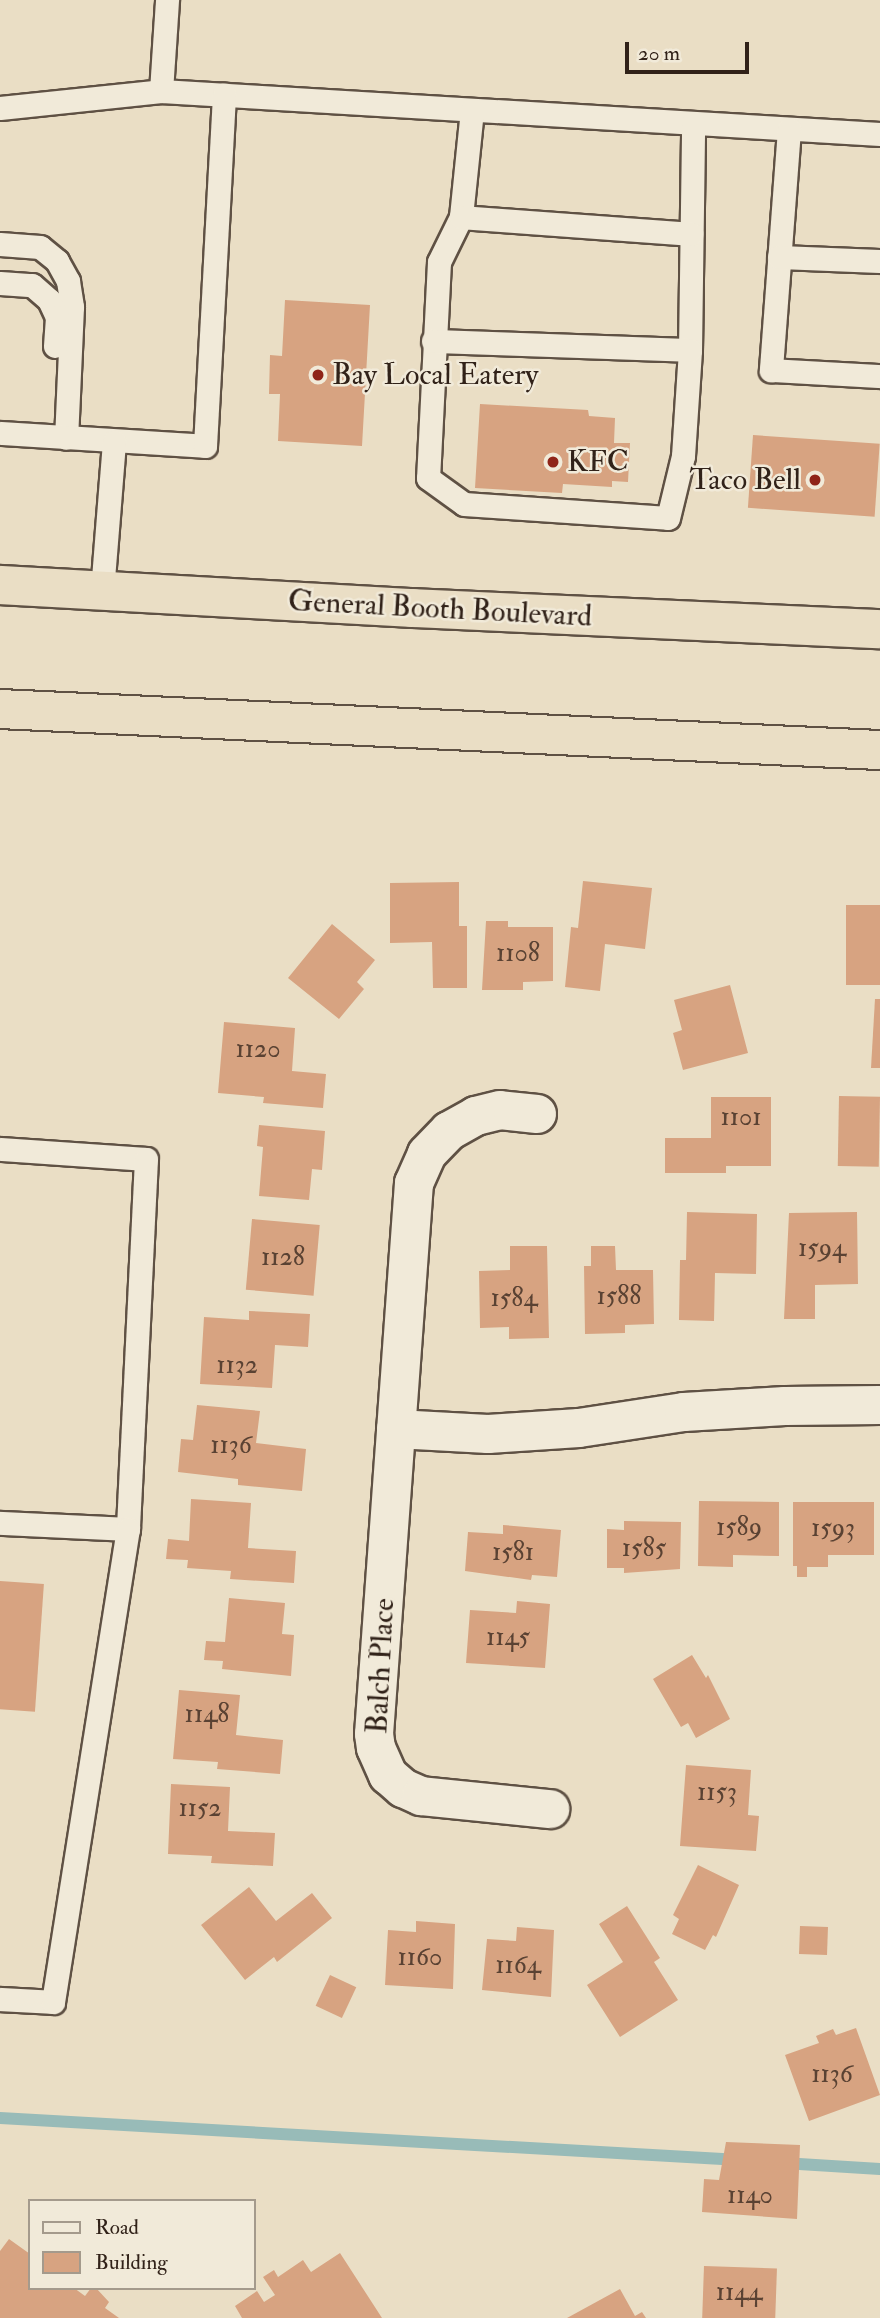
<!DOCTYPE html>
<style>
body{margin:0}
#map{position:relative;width:880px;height:2318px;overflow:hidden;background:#eadec5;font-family:"IM FELL Double Pica",serif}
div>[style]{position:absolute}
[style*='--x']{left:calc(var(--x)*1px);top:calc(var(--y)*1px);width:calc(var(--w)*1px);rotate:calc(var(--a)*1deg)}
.stream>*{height:12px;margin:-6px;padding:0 6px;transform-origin:6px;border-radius:6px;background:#98bbb8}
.building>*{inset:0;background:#d7a381;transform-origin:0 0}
.roads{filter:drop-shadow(2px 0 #5f5144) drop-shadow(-2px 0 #5f5144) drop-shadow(0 2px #5f5144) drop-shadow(0 -2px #5f5144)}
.lane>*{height:23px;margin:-11.5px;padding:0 11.5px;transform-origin:11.5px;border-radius:11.5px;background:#f1ead9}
.street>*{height:38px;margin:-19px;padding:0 19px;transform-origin:19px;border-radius:19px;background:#f1ead9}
.highway>*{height:38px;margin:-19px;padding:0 19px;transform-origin:19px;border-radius:19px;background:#eadec5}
.dots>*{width:19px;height:19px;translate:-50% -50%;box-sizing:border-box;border:4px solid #f1ead9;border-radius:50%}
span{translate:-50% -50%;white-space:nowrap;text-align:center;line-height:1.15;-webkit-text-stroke:5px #f1ead9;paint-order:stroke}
.number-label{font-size:26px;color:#5a4233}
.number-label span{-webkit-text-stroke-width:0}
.poi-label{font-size:30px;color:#312219}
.left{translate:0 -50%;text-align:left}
.right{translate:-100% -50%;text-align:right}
.street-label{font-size:30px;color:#312219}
.legend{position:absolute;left:28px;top:2199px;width:228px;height:91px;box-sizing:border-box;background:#f1ead9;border:2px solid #a49a8c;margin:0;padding:9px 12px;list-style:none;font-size:21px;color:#312219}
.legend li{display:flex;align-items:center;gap:14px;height:35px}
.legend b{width:35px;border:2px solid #a49a8c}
.scale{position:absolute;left:625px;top:42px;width:124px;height:32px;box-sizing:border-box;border:4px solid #312219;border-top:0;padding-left:9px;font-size:21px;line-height:24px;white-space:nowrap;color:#312219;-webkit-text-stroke:5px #f1ead9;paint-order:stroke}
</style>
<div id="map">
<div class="stream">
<div style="--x:0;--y:2118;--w:741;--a:3.25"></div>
<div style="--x:783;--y:2163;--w:97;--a:3.5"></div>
</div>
<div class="building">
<div style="clip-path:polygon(285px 300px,370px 305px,362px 446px,278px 441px,280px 394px,269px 394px,270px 355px,282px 356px)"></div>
<div style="clip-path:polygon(480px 404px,588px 410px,589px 416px,615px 418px,614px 443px,630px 443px,628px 482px,612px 481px,612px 487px,563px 484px,562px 493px,475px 488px)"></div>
<div style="left:753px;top:435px;width:127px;height:73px;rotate:4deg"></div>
<div style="clip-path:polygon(583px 881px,652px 888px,645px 949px,605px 944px,600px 991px,565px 987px,571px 927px,578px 928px)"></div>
<div style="clip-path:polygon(459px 882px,459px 926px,467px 926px,467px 988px,433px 988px,432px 942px,390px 943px,390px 883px)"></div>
<div style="left:880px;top:905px;width:80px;height:34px;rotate:90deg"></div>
<div style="clip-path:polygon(486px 921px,508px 921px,508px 927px,553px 927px,553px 981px,523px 982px,523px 990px,482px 990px)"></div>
<div style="clip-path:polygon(332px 924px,375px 960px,357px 982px,364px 989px,339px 1019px,288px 978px)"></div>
<div style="clip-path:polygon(730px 985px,748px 1053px,683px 1070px,673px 1033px,682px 1030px,674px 1000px)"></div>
<div style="clip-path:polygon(875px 999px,880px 999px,880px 1068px,871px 1068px)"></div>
<div style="clip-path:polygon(224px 1022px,295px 1028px,292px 1071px,326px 1074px,323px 1108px,263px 1103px,264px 1097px,218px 1093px)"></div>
<div style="left:839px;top:1096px;width:41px;height:70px;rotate:1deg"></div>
<div style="clip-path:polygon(711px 1097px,771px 1097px,771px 1166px,726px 1166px,726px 1173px,665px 1173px,665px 1138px,711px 1138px)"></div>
<div style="clip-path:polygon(259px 1125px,325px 1131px,322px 1170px,312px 1169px,309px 1200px,259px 1196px,263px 1147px,257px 1146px)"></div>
<div style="clip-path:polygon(687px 1212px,757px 1214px,756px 1274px,715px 1273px,714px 1321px,679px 1320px,680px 1260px,686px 1260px)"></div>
<div style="clip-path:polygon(857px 1212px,858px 1284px,815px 1285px,815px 1319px,784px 1319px,789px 1213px)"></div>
<div style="left:252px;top:1219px;width:68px;height:71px;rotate:5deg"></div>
<div style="clip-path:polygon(510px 1246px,547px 1246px,549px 1338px,509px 1339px,509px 1327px,480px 1328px,479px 1271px,510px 1270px)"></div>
<div style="clip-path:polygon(591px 1246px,615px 1246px,616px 1270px,653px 1270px,654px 1324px,625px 1325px,625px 1333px,585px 1334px,584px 1266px,591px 1266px)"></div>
<div style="clip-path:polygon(249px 1311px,310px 1314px,308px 1347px,275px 1345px,272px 1388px,200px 1384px,204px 1317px,249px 1320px)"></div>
<div style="clip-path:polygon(197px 1405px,260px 1411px,256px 1443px,306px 1449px,302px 1491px,238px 1485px,238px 1479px,178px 1472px,181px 1439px,193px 1440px)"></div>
<div style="clip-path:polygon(191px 1499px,251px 1503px,248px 1548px,296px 1551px,294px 1583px,230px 1579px,231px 1571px,187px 1568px,188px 1560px,166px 1559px,168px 1539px,189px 1541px)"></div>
<div style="clip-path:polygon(699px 1501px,779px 1502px,779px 1556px,733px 1555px,733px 1567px,698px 1566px)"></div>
<div style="clip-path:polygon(793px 1502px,874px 1502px,874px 1555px,828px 1555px,828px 1567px,807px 1567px,807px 1577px,797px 1577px,797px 1566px,793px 1566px)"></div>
<div style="clip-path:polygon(624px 1521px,681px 1522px,680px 1569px,624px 1573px,624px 1568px,607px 1568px,607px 1529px,624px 1530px)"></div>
<div style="clip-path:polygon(503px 1525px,561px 1530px,557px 1577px,532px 1575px,531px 1580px,465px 1571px,468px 1532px,503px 1534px)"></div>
<div style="left:0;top:1581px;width:44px;height:128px;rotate:4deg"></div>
<div style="clip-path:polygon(229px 1598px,285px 1603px,282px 1634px,294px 1635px,291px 1676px,222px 1669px,223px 1661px,204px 1660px,206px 1641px,225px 1642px)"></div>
<div style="clip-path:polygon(517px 1601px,550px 1604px,545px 1668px,466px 1663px,470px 1610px,516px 1613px)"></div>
<div style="clip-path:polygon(692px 1655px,706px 1678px,708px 1675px,730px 1719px,696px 1738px,688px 1723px,681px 1727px,653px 1679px)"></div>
<div style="clip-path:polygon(179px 1690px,240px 1695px,236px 1735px,283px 1740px,280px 1774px,217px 1769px,218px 1762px,173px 1759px)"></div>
<div style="clip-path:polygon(686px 1765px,751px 1770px,748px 1815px,759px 1816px,756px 1851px,680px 1846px)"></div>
<div style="clip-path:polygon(171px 1784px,230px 1787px,228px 1831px,275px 1833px,273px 1866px,211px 1863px,212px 1856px,168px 1854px)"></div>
<div style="clip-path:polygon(698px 1865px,739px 1885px,716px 1937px,713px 1935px,705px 1950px,672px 1934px,679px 1919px,673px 1915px)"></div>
<div style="clip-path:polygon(249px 1887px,276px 1921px,312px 1893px,332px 1918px,277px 1962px,274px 1957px,245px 1980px,201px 1925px)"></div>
<div style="clip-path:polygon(627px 1906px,660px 1958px,654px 1962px,678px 2000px,620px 2037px,587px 1985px,623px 1962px,599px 1924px)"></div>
<div style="clip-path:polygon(416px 1921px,455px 1924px,453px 1989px,385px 1985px,388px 1930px,416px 1932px)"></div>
<div style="left:800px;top:1926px;width:28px;height:28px;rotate:2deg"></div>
<div style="clip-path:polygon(517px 1927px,554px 1930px,551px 1997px,482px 1990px,487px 1939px,516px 1941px)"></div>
<div style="left:330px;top:1975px;width:29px;height:34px;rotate:25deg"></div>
<div style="clip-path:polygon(856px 2028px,880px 2095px,809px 2121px,785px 2055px,819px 2043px,816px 2036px,833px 2029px,836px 2035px)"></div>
<div style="clip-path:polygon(726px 2142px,800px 2145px,797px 2219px,702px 2212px,704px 2179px,719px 2180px)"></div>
<div style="clip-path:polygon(9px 2239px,30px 2254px,30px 2288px,74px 2288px,85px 2296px,91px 2288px,96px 2288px,109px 2302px,105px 2308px,119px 2318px,0 2318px,0 2251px)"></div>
<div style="clip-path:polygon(340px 2253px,382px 2318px,242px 2318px,235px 2306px,257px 2291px,264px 2302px,275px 2295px,263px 2277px,274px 2270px,278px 2277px,303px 2260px,311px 2272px)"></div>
<div style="left:704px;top:2266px;width:73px;height:52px;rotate:2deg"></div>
<div style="clip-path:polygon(620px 2289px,635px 2316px,642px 2312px,646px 2318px,567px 2318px)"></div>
</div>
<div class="roads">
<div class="lane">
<div style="--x:161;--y:91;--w:91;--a:-86.2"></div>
<div style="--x:0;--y:108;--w:162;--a:-6"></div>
<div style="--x:161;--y:91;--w:720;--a:3.42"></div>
<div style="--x:472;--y:110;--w:108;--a:95.9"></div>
<div style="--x:461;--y:217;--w:50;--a:116.1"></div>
<div style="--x:439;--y:262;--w:216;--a:92.9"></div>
<div style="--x:428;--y:478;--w:44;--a:35.8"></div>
<div style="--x:464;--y:504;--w:204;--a:3.9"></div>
<div style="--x:668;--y:518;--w:64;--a:-76.4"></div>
<div style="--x:683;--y:456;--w:106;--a:-86.2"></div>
<div style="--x:690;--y:350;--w:227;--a:-89.2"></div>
<div style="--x:789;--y:129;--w:242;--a:94.3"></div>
<div style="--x:771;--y:370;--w:109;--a:3.2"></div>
<div style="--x:461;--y:217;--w:231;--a:4.2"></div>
<div style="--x:0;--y:244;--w:40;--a:4.3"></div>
<div style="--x:40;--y:247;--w:22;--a:39"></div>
<div style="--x:57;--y:261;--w:23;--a:61"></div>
<div style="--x:68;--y:281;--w:26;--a:81"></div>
<div style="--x:72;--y:307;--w:131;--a:92.6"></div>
<div style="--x:779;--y:257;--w:101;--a:2.3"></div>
<div style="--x:0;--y:283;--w:32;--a:4"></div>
<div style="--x:32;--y:285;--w:23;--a:41"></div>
<div style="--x:49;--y:300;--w:19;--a:65"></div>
<div style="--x:57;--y:317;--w:29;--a:94"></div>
<div style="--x:433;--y:341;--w:257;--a:2"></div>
<div style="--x:0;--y:433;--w:205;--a:3.6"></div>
<div style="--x:205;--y:446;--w:352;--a:-86.9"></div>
<div style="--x:102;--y:591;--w:150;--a:-85.4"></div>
<div style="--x:0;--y:1149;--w:146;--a:3.9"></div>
<div style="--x:146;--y:1159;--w:370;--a:92.8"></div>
<div style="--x:128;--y:1529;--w:128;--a:-177.3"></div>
<div style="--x:0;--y:1999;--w:53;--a:3.2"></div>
<div style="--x:53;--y:2002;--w:479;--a:-81"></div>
</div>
<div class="street">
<div style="--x:537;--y:1114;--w:37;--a:-174"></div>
<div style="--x:500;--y:1110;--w:25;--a:166"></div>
<div style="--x:476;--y:1116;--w:31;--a:151"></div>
<div style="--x:449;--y:1131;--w:32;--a:134"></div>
<div style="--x:427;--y:1154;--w:32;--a:114"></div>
<div style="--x:414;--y:1183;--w:552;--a:94.15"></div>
<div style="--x:374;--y:1734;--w:14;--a:82"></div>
<div style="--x:376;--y:1748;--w:30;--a:66"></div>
<div style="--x:388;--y:1775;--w:20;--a:41"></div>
<div style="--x:403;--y:1788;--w:20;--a:24"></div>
<div style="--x:421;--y:1796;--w:130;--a:5.8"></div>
<div style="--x:396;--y:1429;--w:92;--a:3.1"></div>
<div style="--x:488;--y:1434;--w:91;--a:-3.8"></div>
<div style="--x:579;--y:1428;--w:106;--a:-8.7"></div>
<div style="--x:684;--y:1412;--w:101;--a:-3.4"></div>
<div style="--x:785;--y:1406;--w:95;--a:-0.6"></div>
</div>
<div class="highway">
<div style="--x:0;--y:585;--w:413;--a:3.2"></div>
<div style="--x:412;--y:608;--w:468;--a:2.6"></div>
<div style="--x:0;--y:709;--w:881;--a:2.67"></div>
</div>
</div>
<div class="dots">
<div style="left:318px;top:375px;background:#8f2418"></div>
<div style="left:553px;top:462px;background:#8f2418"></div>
<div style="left:815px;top:480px;background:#8f2418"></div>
</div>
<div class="number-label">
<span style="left:518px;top:954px">1108</span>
<span style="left:258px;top:1050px">1120</span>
<span style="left:741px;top:1118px">1101</span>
<span style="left:822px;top:1249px">1594</span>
<span style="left:283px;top:1258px">1128</span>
<span style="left:619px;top:1297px">1588</span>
<span style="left:514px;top:1299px">1584</span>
<span style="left:237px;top:1366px">1132</span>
<span style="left:231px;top:1446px">1136</span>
<span style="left:739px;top:1528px">1589</span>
<span style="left:833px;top:1529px">1593</span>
<span style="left:644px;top:1549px">1585</span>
<span style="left:513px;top:1553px">1581</span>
<span style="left:508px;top:1638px">1145</span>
<span style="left:207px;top:1715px">1148</span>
<span style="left:717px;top:1793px">1153</span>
<span style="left:200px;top:1809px">1152</span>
<span style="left:420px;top:1958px">1160</span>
<span style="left:518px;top:1966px">1164</span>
<span style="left:832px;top:2075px">1136</span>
<span style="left:750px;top:2196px">1140</span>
<span style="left:739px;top:2293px">1144</span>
</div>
<div class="poi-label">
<span class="left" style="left:332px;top:375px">Bay Local Eatery</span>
<span class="left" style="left:567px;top:462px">KFC</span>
<span class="right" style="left:801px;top:480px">Taco Bell</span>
</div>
<div class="street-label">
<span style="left:440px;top:609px;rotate:3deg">General Booth Boulevard</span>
<span style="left:381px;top:1666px;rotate:-87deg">Balch Place</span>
</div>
<ul class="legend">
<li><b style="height:9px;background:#f1ead9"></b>Road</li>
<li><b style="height:19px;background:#d7a381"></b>Building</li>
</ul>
<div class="scale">20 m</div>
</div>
